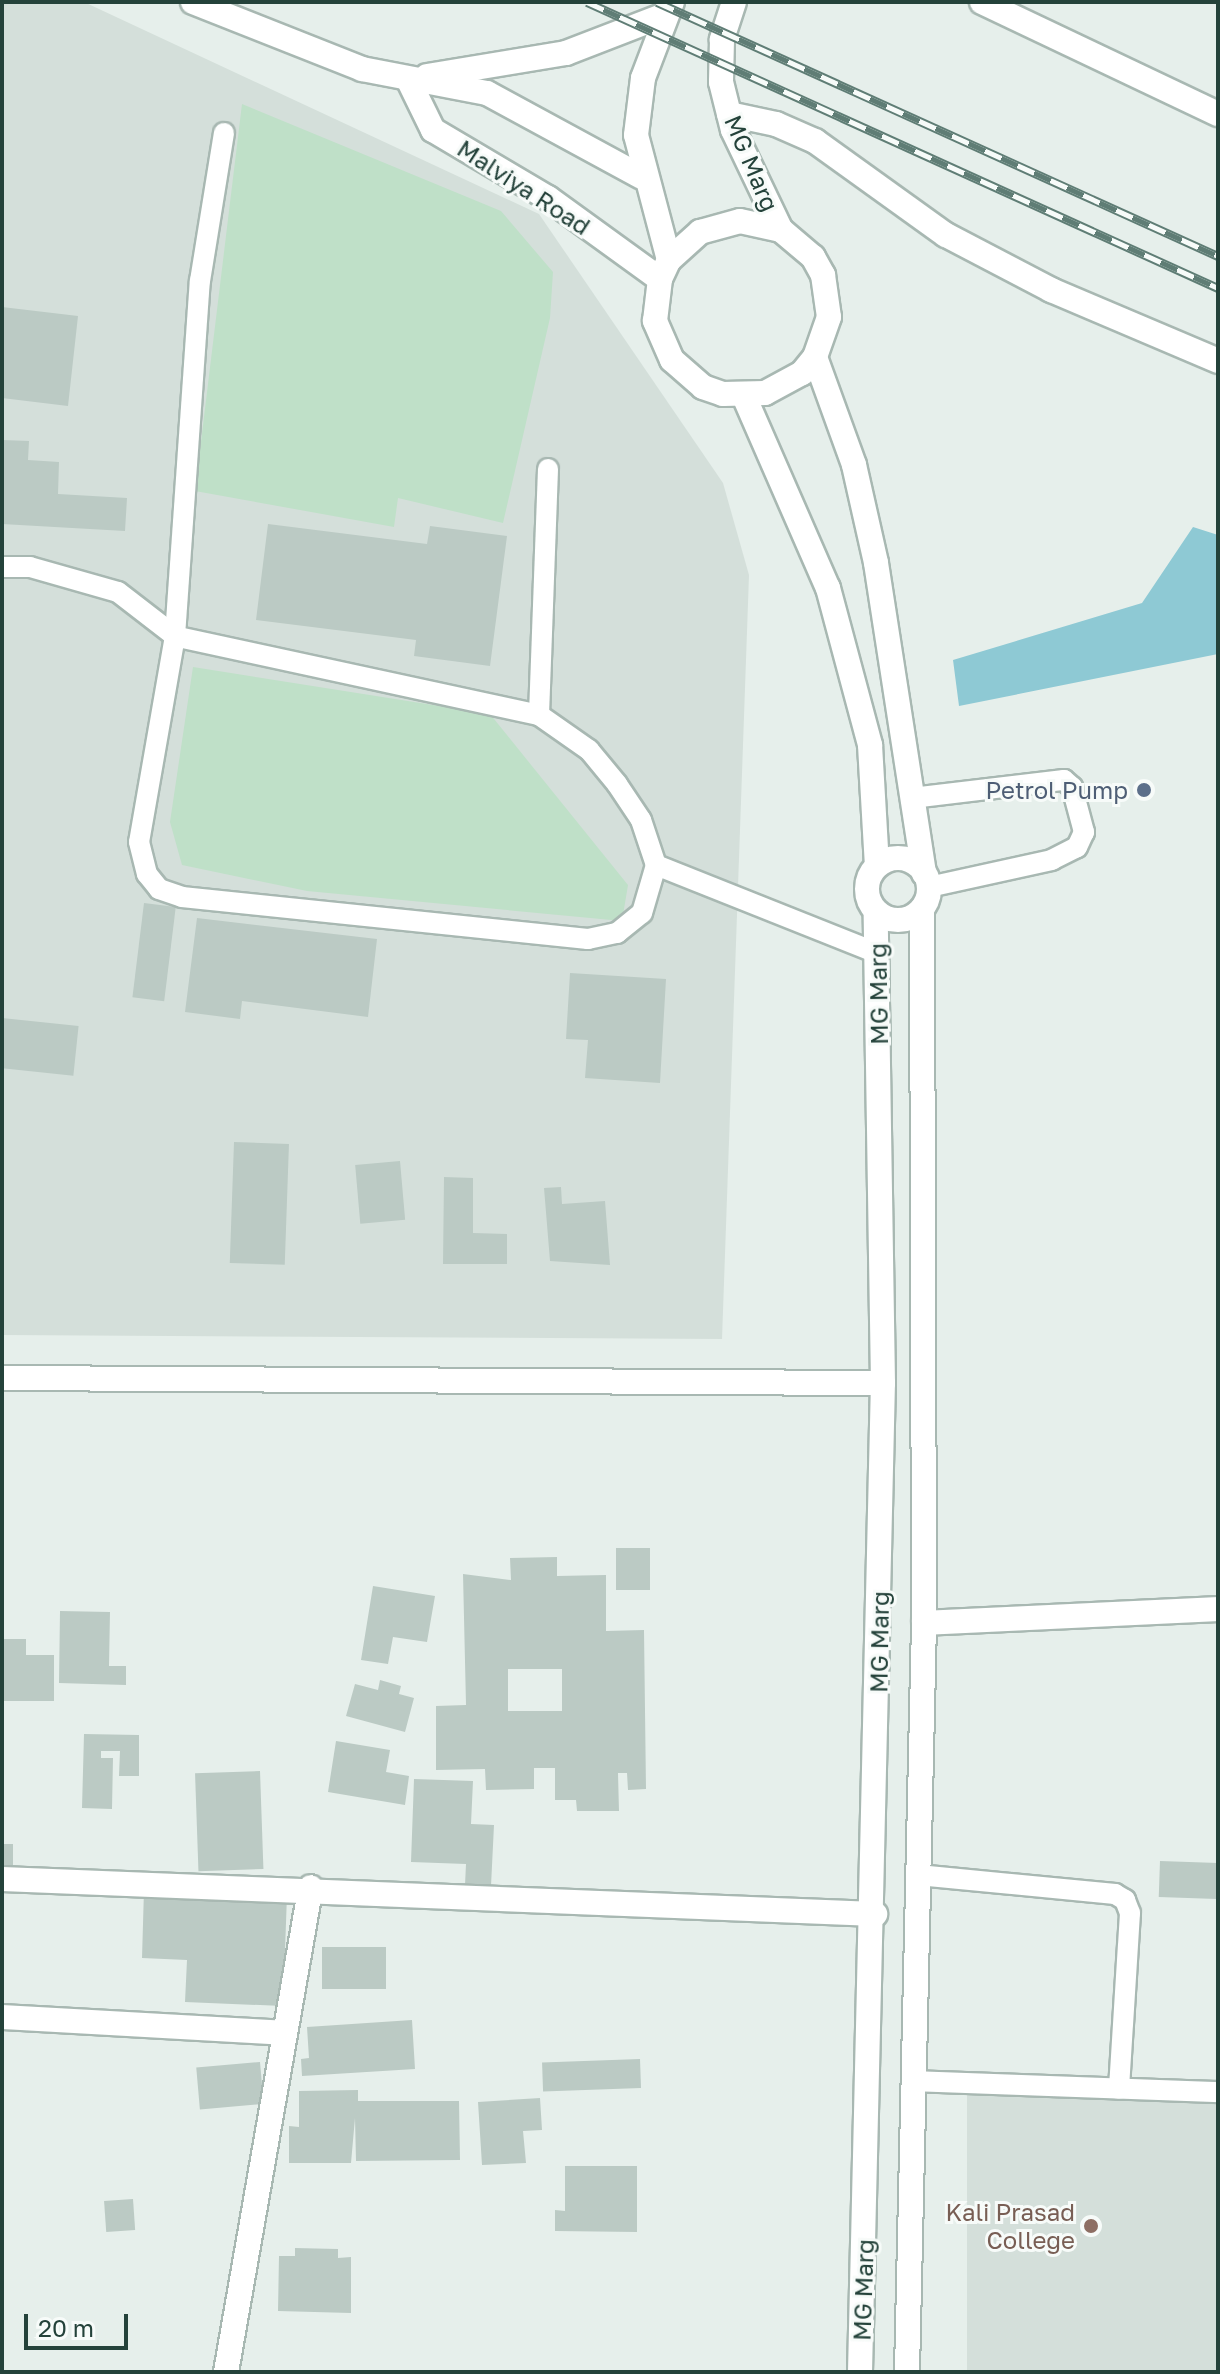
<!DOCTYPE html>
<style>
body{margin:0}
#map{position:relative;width:1220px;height:2374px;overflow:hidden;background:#e6efeb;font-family:"Golos Text",sans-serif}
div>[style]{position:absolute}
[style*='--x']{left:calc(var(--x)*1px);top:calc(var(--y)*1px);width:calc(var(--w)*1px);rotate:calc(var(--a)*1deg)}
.built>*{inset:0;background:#d4dfda;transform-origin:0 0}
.green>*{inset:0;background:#bfe0c8}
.water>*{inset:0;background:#8ec9d4}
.building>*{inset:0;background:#bbcac4;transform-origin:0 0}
.roads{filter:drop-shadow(2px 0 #a8b8b2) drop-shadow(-2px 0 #a8b8b2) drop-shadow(0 2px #a8b8b2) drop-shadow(0 -2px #a8b8b2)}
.service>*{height:20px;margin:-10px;padding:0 10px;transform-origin:10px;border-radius:10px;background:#fff}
.minor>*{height:24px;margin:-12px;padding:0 12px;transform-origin:12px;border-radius:12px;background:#fff}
.tertiary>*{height:24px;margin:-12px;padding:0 12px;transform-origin:12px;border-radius:12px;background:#fff}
.secondary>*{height:24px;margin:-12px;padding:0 12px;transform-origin:12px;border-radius:12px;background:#fff}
.secondary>.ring{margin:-12px;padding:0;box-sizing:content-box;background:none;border:24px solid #fff;border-radius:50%}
.rail>*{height:9px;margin-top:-4.5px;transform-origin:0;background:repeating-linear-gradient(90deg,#f7fbf9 0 18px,#5f7d75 0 36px);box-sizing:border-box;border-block:2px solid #5f7d75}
.dots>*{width:22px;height:22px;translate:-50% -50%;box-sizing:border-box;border:4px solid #f7fbf9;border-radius:50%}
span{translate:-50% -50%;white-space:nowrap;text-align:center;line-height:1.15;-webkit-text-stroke:6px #f7fbf9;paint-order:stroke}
.street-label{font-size:24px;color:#24423a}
.service-label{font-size:24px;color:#4e5e75}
.right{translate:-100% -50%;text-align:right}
.education-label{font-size:24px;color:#785e54}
.frame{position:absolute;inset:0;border:4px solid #24423a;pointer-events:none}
.scale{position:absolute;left:24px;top:2314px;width:104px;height:36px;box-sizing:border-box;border:4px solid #24423a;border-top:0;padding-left:10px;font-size:24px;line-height:28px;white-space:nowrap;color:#24423a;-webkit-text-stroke:6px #f7fbf9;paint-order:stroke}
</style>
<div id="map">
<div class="built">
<div style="clip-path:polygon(2px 2px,84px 2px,539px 214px,723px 483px,749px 575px,722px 1339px,2px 1335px)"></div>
<div style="left:967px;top:2079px;width:251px;height:293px"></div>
</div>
<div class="green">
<div style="clip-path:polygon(242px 104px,501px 211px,553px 272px,550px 318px,503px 523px,398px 498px,394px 527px,195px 491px)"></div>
<div style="clip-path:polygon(193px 667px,490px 714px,628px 885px,622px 921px,307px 891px,182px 865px,170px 822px)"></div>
</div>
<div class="water">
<div style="clip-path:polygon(1193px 527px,1218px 535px,1218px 654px,959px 706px,953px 660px,1142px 603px)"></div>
</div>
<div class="building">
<div style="clip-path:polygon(2px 307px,78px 316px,68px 406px,2px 398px)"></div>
<div style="clip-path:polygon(2px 440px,29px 441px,28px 460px,59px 462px,58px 494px,127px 498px,125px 531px,2px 524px)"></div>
<div style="clip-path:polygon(268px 524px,427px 544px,430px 526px,507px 536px,490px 666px,414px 656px,416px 640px,256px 620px)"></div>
<div style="left:144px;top:903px;width:32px;height:95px;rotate:7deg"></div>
<div style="clip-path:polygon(197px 918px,377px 939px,368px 1017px,242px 1001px,240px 1019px,185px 1012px)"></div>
<div style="clip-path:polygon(570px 973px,666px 979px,660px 1083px,585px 1078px,588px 1040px,566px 1039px)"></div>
<div style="left:2px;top:1018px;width:77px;height:50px;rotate:6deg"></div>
<div style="left:234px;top:1142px;width:55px;height:121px;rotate:2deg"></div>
<div style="left:400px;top:1161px;width:59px;height:45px;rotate:85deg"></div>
<div style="clip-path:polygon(444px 1177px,473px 1178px,473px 1233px,507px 1234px,507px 1264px,443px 1264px)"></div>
<div style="clip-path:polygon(561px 1187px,562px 1204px,605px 1201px,610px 1265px,550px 1261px,544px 1188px)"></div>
<div style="left:616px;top:1548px;width:34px;height:42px"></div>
<div style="clip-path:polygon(evenodd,557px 1557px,557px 1576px,606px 1575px,606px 1631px,644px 1630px,646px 1789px,628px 1790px,627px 1773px,618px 1773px,619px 1811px,577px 1811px,576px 1800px,555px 1800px,555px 1768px,534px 1768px,534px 1789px,486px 1790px,485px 1769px,436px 1770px,436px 1706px,466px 1705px,463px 1574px,511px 1580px,510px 1558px,557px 1557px,508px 1669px,562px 1669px,562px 1711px,508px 1711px,508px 1669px)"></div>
<div style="clip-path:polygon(373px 1586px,435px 1596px,427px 1642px,393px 1637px,388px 1664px,361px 1660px)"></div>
<div style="clip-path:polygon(60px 1611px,110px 1612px,109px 1666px,126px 1666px,126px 1685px,59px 1683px)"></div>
<div style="clip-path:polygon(2px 1639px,26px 1639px,26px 1655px,54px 1655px,54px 1701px,2px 1701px)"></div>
<div style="clip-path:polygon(380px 1680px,401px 1686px,399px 1694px,414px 1698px,405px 1732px,346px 1716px,355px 1684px,378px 1690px)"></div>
<div style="clip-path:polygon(84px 1734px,139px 1735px,139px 1776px,119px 1776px,120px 1751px,101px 1751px,101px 1758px,113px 1758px,112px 1809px,82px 1808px)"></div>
<div style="clip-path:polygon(336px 1741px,390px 1750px,386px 1772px,409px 1776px,405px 1805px,328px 1792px)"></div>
<div style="left:260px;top:1771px;width:98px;height:65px;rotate:88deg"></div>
<div style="clip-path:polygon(414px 1779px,473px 1781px,471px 1824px,494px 1825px,491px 1886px,465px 1885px,466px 1864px,411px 1862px)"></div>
<div style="left:2px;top:1844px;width:11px;height:26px"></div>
<div style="left:1160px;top:1861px;width:58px;height:36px;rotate:2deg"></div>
<div style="clip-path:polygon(144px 1889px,287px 1895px,283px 2006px,185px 2002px,187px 1960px,142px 1958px)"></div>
<div style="left:322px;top:1947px;width:64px;height:42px"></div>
<div style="clip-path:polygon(412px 2020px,415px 2069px,302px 2076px,301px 2059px,309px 2058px,307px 2027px)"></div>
<div style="left:640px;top:2059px;width:29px;height:98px;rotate:88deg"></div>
<div style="left:260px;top:2062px;width:42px;height:64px;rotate:85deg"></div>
<div style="clip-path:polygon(358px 2090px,358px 2101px,459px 2101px,460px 2160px,356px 2161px,355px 2118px,351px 2163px,289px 2163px,289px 2126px,299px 2127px,299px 2091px)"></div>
<div style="clip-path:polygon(540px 2098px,542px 2130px,523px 2131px,526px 2163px,482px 2165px,478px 2102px)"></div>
<div style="clip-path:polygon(565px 2166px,637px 2166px,637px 2232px,555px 2231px,555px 2210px,565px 2211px)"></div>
<div style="left:133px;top:2199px;width:31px;height:29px;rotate:86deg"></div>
<div style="clip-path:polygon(295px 2248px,338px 2249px,338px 2258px,351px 2257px,351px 2313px,278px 2311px,279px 2256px,295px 2256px)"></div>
</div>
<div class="roads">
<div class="service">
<div style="--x:548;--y:469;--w:246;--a:92.1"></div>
<div style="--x:539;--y:715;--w:61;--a:35"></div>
<div style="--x:589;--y:750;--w:44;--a:50.5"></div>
<div style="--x:617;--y:784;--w:43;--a:56.3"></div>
<div style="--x:641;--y:820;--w:47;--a:71.6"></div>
<div style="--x:656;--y:865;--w:238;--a:21.7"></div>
<div style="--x:2;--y:567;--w:28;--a:0"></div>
<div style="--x:30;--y:567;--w:91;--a:15.9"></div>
<div style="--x:118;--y:592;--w:72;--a:37.7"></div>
<div style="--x:175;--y:636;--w:356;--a:-86"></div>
<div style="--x:200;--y:281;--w:150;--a:-80.8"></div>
<div style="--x:539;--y:715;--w:372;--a:-167.8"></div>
<div style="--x:175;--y:636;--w:209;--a:99.9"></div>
<div style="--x:139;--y:842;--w:33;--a:76"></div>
<div style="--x:147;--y:874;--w:19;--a:51"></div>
<div style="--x:159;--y:889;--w:24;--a:19"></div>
<div style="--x:182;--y:897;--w:408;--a:5.9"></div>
<div style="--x:588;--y:939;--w:30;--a:-12"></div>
<div style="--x:617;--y:933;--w:32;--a:-39"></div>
<div style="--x:642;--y:913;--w:50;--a:-73.7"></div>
<div style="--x:912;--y:798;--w:153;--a:-6.8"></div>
<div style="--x:1064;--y:780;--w:11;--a:41"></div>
<div style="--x:1072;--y:787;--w:47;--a:75.1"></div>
<div style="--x:1084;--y:832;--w:17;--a:115"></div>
<div style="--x:1077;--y:847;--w:28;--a:153"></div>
<div style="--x:1052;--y:860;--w:126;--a:167.6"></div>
<div style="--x:918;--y:1875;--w:198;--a:5.5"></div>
<div style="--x:1115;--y:1894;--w:12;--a:31"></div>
<div style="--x:1125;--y:1900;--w:14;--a:69"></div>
<div style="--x:1130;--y:1913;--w:176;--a:93.6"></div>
<div style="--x:914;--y:2081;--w:304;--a:2.1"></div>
</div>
<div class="minor">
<div style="--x:982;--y:2;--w:261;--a:25.4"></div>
<div style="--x:729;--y:114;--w:48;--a:12"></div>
<div style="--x:776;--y:124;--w:43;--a:23.6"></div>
<div style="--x:815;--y:141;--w:161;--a:35.7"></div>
<div style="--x:946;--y:235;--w:119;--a:27.6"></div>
<div style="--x:1051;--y:290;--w:181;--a:23"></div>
<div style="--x:2;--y:1378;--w:881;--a:0.33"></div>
<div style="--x:924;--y:1623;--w:294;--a:-2.7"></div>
<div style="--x:2;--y:1879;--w:874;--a:2.3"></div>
<div style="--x:2;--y:2017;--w:283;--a:3.2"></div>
<div style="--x:226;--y:2372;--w:492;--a:-80.1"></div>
</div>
<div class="tertiary">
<div style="--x:193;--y:2;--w:182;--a:21.6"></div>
<div style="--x:362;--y:69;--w:127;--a:10.9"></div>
<div style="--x:487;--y:93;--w:176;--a:28.5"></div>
<div style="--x:427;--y:76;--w:141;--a:-9.4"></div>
<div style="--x:566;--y:53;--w:108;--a:-21.1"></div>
<div style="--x:408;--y:79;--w:57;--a:63.9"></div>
<div style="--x:433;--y:130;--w:134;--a:30.6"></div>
<div style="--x:548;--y:198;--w:138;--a:35.9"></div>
</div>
<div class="secondary">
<div style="--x:734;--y:2;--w:40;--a:108"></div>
<div style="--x:722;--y:40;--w:42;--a:91.4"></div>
<div style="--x:721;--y:82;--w:49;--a:76"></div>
<div style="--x:733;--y:130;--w:111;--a:64.4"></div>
<div style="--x:669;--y:260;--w:129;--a:-104.8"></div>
<div style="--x:636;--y:135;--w:57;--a:-83"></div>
<div style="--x:643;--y:78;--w:81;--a:-69.1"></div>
<div style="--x:815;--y:357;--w:21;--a:129"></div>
<div style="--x:802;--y:373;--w:42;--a:151.6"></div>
<div style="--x:765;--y:393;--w:42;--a:178.6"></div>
<div style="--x:723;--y:394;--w:21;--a:-161"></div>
<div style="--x:703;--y:387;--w:41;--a:-138.9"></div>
<div style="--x:672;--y:360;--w:43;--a:-113.6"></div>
<div style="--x:655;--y:321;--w:42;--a:-83.2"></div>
<div style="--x:660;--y:279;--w:21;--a:-65"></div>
<div style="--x:669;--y:260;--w:42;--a:-42.1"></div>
<div style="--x:700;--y:232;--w:41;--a:-15.4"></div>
<div style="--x:740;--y:221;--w:42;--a:12.4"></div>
<div style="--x:781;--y:230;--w:42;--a:40.2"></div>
<div style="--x:813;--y:257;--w:21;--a:61"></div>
<div style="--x:823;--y:275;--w:42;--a:81.9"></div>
<div style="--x:829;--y:317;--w:42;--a:109.3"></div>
<div style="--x:815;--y:357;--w:115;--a:70.1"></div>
<div style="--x:854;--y:465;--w:100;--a:77.3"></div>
<div style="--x:876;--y:563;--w:314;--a:81.2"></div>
<div style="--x:744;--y:396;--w:210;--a:66.4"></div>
<div style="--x:828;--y:588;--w:163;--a:75"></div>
<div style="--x:870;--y:745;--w:121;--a:86.7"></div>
<div class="ring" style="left:867px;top:858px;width:38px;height:38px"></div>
<div style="--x:860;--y:2372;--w:989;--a:-88.67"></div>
<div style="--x:883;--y:1383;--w:471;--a:-90.9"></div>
<div style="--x:907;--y:2372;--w:749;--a:-88.7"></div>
<div style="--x:924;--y:1623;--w:714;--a:-90.16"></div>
</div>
</div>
<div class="rail">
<div style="--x:587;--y:2;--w:693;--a:24.38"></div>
<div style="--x:657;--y:2;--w:616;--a:24.36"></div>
</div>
<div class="dots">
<div style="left:1144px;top:790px;background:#5c6f8a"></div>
<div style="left:1091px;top:2226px;background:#8d6e63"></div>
</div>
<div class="street-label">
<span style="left:752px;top:163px;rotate:67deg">MG Marg</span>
<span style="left:524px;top:187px;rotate:33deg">Malviya Road</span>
<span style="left:878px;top:994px;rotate:-91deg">MG Marg</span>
<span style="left:879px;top:1642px;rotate:-89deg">MG Marg</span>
<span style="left:863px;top:2290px;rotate:-88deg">MG Marg</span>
</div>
<div class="service-label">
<span class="right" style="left:1128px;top:790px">Petrol Pump</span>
</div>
<div class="education-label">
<span class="right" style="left:1075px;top:2226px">Kali Prasad<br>College</span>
</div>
<div class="frame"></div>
<div class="scale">20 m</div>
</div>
